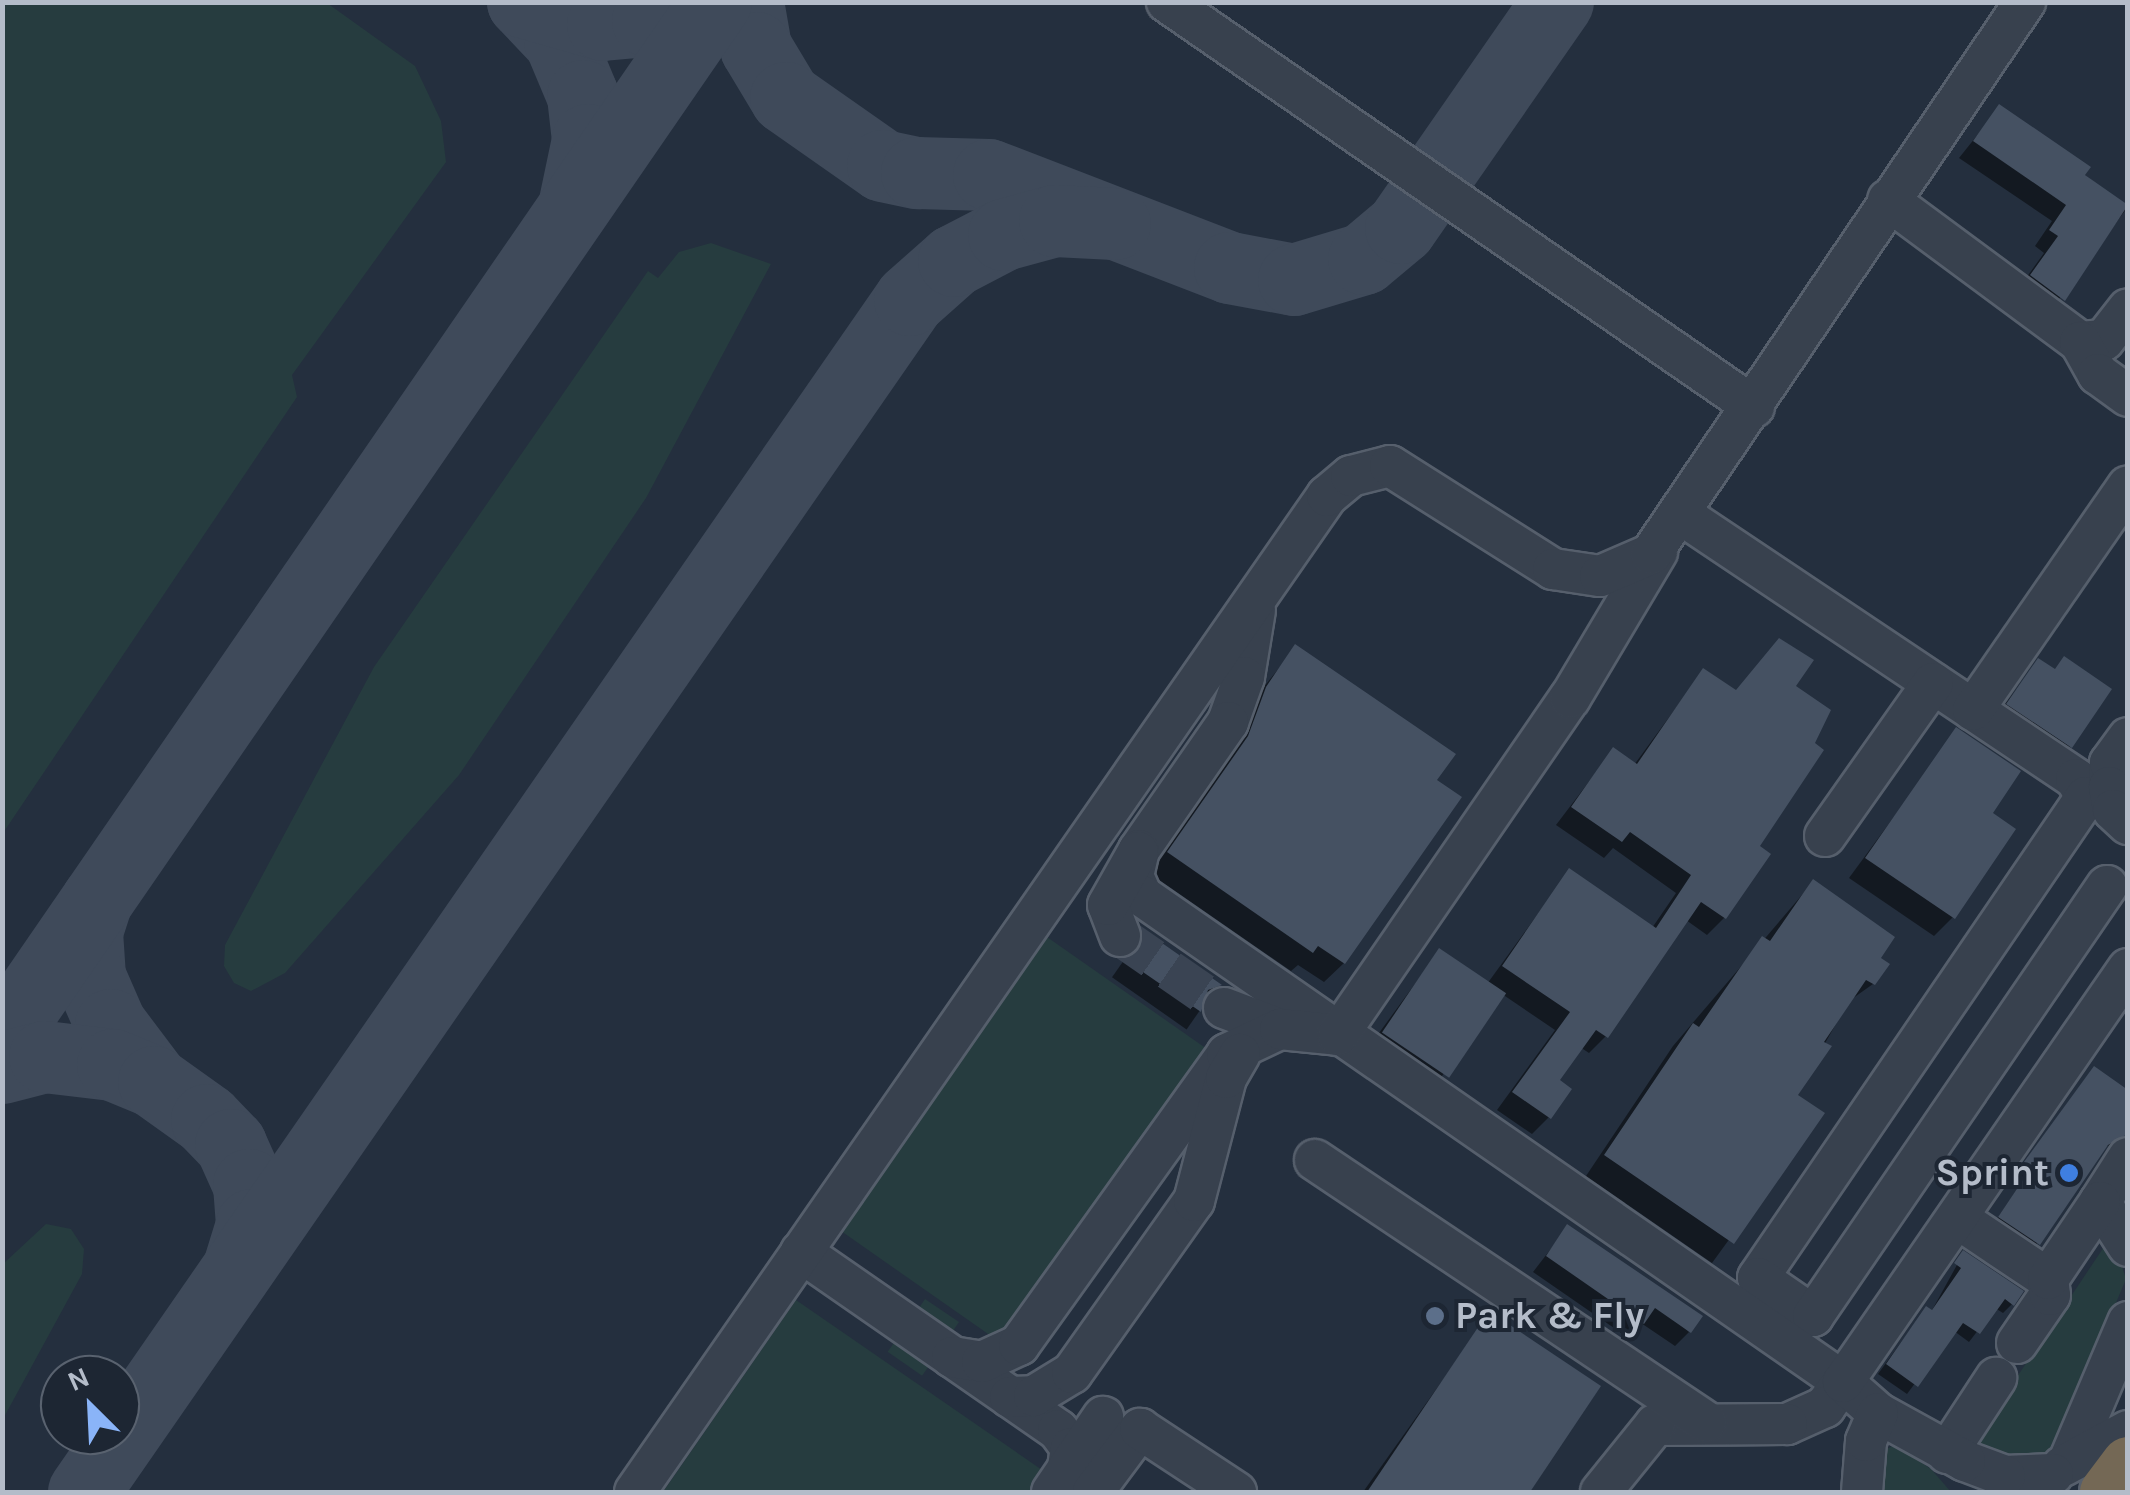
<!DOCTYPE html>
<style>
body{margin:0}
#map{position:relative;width:2130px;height:1495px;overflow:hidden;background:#242f3e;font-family:Karla,sans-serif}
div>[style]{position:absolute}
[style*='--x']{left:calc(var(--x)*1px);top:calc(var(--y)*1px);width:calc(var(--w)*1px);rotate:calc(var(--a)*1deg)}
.green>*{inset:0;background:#263c3f;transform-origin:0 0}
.shadow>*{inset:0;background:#0007;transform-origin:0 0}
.taxiway>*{height:72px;margin:-36px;padding:0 36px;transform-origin:36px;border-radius:36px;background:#3f4a5a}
.building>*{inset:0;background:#455162;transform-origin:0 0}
.minor-tunnel>*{height:40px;margin-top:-20px;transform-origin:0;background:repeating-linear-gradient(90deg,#3a4453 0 40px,transparent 0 60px)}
.roads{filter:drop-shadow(2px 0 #565f6c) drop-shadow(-2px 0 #565f6c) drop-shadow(0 2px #565f6c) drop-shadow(0 -2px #565f6c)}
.minor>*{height:40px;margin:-20px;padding:0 20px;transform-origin:20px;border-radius:20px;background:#38414e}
.highway>*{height:55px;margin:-27.5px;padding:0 27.5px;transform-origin:27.5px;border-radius:27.5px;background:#746855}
.dots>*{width:28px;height:28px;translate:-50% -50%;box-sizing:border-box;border:5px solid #1d2633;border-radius:50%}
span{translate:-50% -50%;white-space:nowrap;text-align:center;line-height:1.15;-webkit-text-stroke:8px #1d2633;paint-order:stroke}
.poi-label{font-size:38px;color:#b4bcc9;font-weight:700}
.right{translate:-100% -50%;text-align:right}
.left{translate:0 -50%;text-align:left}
.frame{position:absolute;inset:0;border:5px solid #b4bcc9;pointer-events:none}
.north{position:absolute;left:40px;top:1355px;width:100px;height:100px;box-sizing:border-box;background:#1d2633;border:2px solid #59626f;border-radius:50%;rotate:336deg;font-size:28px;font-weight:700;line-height:40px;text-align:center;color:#b4bcc9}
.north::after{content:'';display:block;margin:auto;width:35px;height:45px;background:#8ab4f8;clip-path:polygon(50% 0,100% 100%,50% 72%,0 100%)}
</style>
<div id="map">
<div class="green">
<div style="clip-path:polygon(3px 2px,327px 3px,415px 66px,441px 121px,446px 162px,292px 375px,297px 397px,3px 833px)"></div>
<div style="clip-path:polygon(711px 243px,771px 264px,646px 498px,459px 775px,285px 973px,251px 991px,234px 983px,224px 966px,225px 945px,374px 667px,648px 271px,658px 278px,679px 252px)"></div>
<div style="left:1047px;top:937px;width:194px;height:359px;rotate:35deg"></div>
<div style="clip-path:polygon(46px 1224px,71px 1229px,84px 1249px,82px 1274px,3px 1419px,3px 1264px)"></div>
<div style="clip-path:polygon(2112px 1235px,2126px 1279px,2057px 1443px,2029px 1466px,1968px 1450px)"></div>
<div style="left:925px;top:1299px;width:41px;height:18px;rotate:34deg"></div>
<div style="clip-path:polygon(796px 1300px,1045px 1472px,1031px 1492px,663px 1492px)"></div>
<div style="left:898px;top:1337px;width:42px;height:18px;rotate:35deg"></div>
<div style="clip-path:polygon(1895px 1445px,1931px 1469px,1951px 1492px,1874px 1492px,1882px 1451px)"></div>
</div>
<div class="shadow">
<div style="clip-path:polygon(1999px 108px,2127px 208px,2047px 315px,2016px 292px,2044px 253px,2035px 246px,2052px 221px,1959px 158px)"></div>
<div style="clip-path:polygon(1779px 641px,1793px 686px,1757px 847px,1724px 918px,1707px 935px,1686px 920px,1606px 1036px,1589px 1053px,1580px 1047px,1557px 1081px,1549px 1117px,1532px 1134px,1497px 1110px,1555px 1030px,1502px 994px,1431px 1091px,1368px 1048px,1439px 951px,1487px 984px,1569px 871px,1652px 928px,1676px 893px,1613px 848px,1604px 858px,1556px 825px,1613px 750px,1634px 765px,1703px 671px,1735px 692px)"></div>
<div style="clip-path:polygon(1296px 647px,1433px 780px,1344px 963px,1324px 982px,1298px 965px,1291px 971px,1149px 873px,1228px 758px,1246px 709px)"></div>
<div style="clip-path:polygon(2038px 661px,2070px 746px,2055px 762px,1993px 720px)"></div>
<div style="clip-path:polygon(1957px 731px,1989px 813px,1953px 917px,1934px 936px,1849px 878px)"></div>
<div style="clip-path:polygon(1813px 882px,1878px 959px,1873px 984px,1849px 1001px,1795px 1096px,1821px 1113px,1712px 1263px,1586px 1176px,1673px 1046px)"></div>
<div style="left:1143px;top:933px;width:91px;height:54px;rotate:35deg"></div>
<div style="clip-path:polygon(2088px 1075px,2128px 1093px,2128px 1135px,2102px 1149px,2033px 1249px,1994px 1223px,2025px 1178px,2017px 1173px)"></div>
<div style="clip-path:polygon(1567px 1228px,1689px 1332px,1675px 1346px,1641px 1323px,1627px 1337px,1533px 1272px)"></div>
<div style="clip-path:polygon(1963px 1254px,2012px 1304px,2003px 1313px,1995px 1308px,1969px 1342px,1954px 1331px,1907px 1394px,1878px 1374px,1918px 1319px,1931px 1312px)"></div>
<div style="clip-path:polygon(1489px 1315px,1597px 1387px,1527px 1492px,1363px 1492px)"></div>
</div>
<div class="taxiway">
<div style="--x:523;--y:2;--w:54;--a:46.5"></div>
<div style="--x:560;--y:41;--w:60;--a:67.3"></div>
<div style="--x:583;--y:96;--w:44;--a:83.5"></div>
<div style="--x:588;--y:140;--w:63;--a:101.8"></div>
<div style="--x:523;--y:2;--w:83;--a:16"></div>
<div style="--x:603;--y:25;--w:45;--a:-5.1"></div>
<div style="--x:648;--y:21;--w:50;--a:-22.4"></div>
<div style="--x:748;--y:2;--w:47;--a:80.1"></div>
<div style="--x:756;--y:48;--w:58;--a:59"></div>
<div style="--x:786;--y:98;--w:118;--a:35"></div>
<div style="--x:883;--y:166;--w:35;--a:12"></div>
<div style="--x:917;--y:173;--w:72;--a:1.6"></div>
<div style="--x:989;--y:175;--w:258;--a:21.1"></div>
<div style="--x:1230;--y:268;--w:65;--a:10.6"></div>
<div style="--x:1294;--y:280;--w:73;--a:-16.7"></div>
<div style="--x:1364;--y:259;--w:48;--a:-40"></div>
<div style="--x:1401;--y:228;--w:275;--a:-55.2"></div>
<div style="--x:97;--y:901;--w:33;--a:108"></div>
<div style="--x:87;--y:932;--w:45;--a:86.2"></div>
<div style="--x:90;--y:977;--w:52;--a:66.4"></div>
<div style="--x:111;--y:1025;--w:71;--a:53"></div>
<div style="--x:2;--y:1039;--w:1259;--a:-55.45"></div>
<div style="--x:2;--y:1068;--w:44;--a:-14.3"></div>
<div style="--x:45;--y:1057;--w:68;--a:6.7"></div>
<div style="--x:113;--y:1065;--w:44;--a:22.5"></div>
<div style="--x:154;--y:1082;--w:65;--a:35.6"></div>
<div style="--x:207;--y:1120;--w:35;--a:46"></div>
<div style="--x:231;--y:1145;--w:44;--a:65.8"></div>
<div style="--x:249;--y:1185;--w:40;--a:85.7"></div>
<div style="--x:252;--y:1225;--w:44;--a:107.2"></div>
<div style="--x:84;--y:1492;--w:1450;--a:-55.28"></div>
<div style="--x:910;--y:300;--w:59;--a:-41.6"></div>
<div style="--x:954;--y:261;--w:56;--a:-27.5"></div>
<div style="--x:1004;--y:235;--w:53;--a:-15.4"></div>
<div style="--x:1055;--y:221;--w:60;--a:2.9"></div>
</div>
<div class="building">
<div style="clip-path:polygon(1999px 104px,2091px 167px,2085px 175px,2128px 205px,2065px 301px,2030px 275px,2058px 236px,2049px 230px,2066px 205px,1973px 141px)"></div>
<div style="clip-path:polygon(1779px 638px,1814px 660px,1796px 686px,1831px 710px,1815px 743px,1824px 750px,1760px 846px,1771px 854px,1726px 919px,1701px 902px,1608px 1038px,1596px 1030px,1560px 1080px,1572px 1089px,1551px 1119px,1512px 1092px,1570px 1012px,1502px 966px,1569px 868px,1656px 928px,1691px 875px,1630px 832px,1622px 842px,1571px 807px,1613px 747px,1637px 764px,1703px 668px,1736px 690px)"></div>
<div style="clip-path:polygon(1295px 644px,1456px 754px,1437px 780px,1462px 797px,1345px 964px,1318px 946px,1313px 953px,1167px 852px,1248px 736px,1266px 687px)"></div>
<div style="clip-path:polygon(2064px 656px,2112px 689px,2072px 748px,2006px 704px,2038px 658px,2055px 669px)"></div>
<div style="clip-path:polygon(1956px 727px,2021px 771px,1993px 813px,2016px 829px,1955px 919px,1865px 858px)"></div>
<div style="clip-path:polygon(1813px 879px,1895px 937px,1881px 958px,1890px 964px,1875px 985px,1866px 980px,1824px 1042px,1832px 1046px,1798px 1095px,1825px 1113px,1734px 1244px,1604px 1155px,1693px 1023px,1699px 1027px,1762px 936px,1770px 941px)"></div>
<div style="clip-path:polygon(1142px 929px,1222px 985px,1208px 990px,1201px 1012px,1124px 959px,1139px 950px)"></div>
<div style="left:1439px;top:948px;width:81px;height:102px;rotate:34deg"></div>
<div style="clip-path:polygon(2094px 1066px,2128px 1090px,2128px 1134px,2108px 1145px,2040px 1245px,1998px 1217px,2029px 1171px,2021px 1166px)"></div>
<div style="clip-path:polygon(1567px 1224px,1703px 1316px,1691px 1333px,1655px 1308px,1644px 1324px,1546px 1256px)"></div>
<div style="clip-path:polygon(1963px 1250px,2024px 1291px,2014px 1306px,2005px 1299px,1980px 1334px,1963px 1323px,1918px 1387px,1886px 1364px,1926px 1306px,1932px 1310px,1961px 1268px,1954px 1263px)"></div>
<div style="clip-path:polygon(1489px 1311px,1601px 1386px,1530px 1492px,1367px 1492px)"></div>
</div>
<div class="minor-tunnel">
<div style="--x:1120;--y:936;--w:126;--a:34.7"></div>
</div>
<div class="roads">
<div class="minor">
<div style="--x:1167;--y:2;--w:713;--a:34.6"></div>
<div style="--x:1888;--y:200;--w:239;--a:36.5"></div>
<div style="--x:2080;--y:342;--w:24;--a:-5"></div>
<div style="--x:2104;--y:340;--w:39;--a:-52"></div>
<div style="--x:2080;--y:342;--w:37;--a:61"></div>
<div style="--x:2098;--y:374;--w:37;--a:36"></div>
<div style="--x:1682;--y:515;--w:474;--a:33.8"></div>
<div style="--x:2076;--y:779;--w:21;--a:61"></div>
<div style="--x:2086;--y:797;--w:582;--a:124.29"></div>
<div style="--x:1758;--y:1278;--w:67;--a:34.6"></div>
<div style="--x:1813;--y:1316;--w:521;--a:-55.64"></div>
<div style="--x:1255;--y:610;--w:68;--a:99.3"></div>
<div style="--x:1244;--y:677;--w:48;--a:109.6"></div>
<div style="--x:1228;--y:722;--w:156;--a:124.8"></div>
<div style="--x:1139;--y:850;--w:27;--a:103"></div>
<div style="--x:1133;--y:876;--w:22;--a:66"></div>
<div style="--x:1142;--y:896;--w:853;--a:34.73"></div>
<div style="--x:1843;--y:1382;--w:31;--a:126"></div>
<div style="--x:1825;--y:1407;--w:42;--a:155.9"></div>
<div style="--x:1787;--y:1424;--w:132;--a:179.6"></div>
<div style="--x:1655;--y:1425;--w:86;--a:128.9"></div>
<div style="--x:1973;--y:710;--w:272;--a:-55.3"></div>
<div style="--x:2109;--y:787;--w:24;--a:-88"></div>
<div style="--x:2110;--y:763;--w:31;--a:-54"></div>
<div style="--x:2128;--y:803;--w:25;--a:-140"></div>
<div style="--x:2109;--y:787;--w:23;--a:80"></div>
<div style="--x:2113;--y:810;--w:21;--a:43"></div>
<div style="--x:1825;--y:836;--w:187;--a:-54.8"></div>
<div style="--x:1120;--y:936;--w:33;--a:-111"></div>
<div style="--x:1108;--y:905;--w:61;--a:-60.5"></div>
<div style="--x:1224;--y:1008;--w:60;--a:20.6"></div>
<div style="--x:2128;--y:1158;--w:52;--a:122.5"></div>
<div style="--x:2100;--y:1202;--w:52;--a:57.5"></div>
<div style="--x:1315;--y:1160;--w:471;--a:33.8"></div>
<div style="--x:1957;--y:1218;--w:110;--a:33.8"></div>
<div style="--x:801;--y:1252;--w:313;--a:34.7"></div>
<div style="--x:1058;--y:1430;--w:22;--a:54"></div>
<div style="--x:1071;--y:1448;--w:20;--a:99"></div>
<div style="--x:2017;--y:1343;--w:58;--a:-55.5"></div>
<div style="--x:2050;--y:1295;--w:16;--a:-97"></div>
<div style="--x:2048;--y:1279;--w:93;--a:-56"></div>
<div style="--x:952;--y:1357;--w:30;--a:9"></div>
<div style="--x:982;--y:1362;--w:41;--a:-24.7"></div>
<div style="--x:1019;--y:1345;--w:358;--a:-54.4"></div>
<div style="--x:1227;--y:1054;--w:59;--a:-25.3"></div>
<div style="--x:1280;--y:1029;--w:58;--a:5.9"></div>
<div style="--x:1338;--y:1035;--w:409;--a:-55.5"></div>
<div style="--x:1570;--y:698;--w:170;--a:-59.2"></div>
<div style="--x:1010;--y:1397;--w:24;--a:-2"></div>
<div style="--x:1034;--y:1396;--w:44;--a:-31.2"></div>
<div style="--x:1072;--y:1373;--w:211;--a:-54.7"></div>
<div style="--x:1194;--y:1201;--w:127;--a:-75.4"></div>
<div style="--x:1226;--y:1078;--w:28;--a:-60"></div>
<div style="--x:1947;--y:1453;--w:90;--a:-56.8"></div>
<div style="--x:2069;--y:1461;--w:151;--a:-67"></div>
<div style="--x:2063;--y:1466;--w:74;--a:-28.3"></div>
<div style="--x:2053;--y:1474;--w:48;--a:177.6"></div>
<div style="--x:2005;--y:1476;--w:43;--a:-159.4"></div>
<div style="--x:1965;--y:1461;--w:99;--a:-151.1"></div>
<div style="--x:1878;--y:1413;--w:47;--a:-138.5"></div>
<div style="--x:1843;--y:1382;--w:502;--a:-55.39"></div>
<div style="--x:635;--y:1492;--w:1213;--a:-55.21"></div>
<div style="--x:1327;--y:496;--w:31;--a:-40"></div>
<div style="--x:1351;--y:476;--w:40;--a:-14.4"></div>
<div style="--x:1390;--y:466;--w:193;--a:32.3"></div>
<div style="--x:1553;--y:569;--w:48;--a:8.5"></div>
<div style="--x:1600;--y:576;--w:56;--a:-23.3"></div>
<div style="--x:1651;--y:554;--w:667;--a:-55.88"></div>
<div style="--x:1052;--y:1492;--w:91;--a:-55.8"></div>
<div style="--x:1093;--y:1492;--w:79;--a:-53.3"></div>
<div style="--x:1140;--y:1429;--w:115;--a:33.3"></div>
<div style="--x:1862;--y:1492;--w:51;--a:-85.5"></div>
<div style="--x:1866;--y:1441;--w:30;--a:-67"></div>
</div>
<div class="highway">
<div style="--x:2107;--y:1492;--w:35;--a:-53"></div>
</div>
</div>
<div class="dots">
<div style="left:2069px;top:1173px;background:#3f7fe0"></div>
<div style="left:1435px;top:1316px;background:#5c6f8a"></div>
</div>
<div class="poi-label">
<span class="right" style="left:2049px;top:1173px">Sprint</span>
<span class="left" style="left:1455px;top:1316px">Park &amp; Fly</span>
</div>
<div class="frame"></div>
<div class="north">N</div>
</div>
